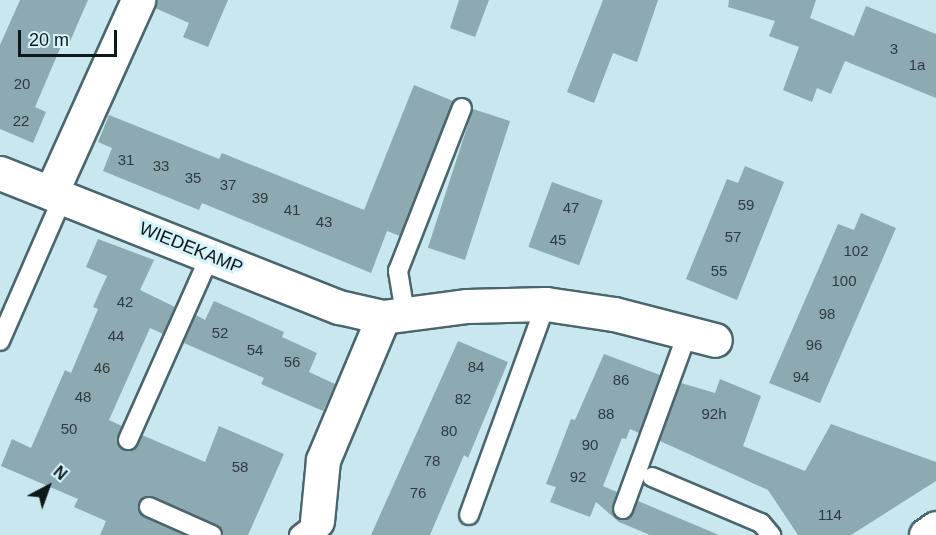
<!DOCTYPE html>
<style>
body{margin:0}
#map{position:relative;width:936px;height:535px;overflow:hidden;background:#c8e7ef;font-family:Arial,sans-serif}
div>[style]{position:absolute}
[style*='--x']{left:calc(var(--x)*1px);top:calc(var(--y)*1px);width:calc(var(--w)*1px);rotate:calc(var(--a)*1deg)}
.building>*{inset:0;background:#8daab2;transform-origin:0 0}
.roads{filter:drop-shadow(2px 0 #4a666d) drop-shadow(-2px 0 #4a666d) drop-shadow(0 2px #4a666d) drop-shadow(0 -2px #4a666d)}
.lane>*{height:18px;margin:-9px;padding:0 9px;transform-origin:9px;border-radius:9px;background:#fff}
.street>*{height:33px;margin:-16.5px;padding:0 16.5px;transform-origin:16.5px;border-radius:16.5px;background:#fff}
span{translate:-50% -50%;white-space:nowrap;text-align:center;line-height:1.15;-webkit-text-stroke:6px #d5f4fc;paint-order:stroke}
.number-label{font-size:15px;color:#2d3c41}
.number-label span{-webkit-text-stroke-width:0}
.street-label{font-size:18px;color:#0d181b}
.north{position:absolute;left:18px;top:457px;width:60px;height:60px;-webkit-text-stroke:4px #d5f4fc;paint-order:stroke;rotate:41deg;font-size:16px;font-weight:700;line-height:24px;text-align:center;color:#0d181b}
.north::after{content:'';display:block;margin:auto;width:21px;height:27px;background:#0d181b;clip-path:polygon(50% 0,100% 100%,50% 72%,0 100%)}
.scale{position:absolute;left:18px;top:30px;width:99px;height:27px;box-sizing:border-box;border:3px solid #0d181b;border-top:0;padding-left:8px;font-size:18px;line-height:21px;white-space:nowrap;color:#0d181b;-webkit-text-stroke:4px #d5f4fc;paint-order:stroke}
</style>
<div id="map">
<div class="building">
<div style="clip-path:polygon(20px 0,88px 0,68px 46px,62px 44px,35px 107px,46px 112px,33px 143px,0 129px,0 45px)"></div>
<div style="clip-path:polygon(156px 0,228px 0,208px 47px,183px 37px,189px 23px,155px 8px)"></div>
<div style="clip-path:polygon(459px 0,489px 0,475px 37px,450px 28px)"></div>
<div style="clip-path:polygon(603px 0,658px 0,637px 62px,613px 53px,594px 103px,567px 92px)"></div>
<div style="clip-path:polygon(729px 0,816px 0,810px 18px,854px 36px,866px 6px,936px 34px,936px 98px,845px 61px,831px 94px,817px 88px,812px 102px,783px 90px,799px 47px,769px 36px,775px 21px,728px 7px)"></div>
<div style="clip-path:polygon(414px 85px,453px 101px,400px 236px,387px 231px,371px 273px,202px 203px,199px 210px,103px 171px,112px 148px,98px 142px,109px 115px,219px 159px,222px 153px,364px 210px)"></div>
<div style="left:473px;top:109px;width:39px;height:146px;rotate:18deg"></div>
<div style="clip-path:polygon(745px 166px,784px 182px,737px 300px,686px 279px,727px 179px,738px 183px)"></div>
<div style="left:552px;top:182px;width:54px;height:69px;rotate:20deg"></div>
<div style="clip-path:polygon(861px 213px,896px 228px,820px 403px,769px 383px,838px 224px,854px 230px)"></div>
<div style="clip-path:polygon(98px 239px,154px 260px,140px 290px,175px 307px,163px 334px,150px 328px,109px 420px,122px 426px,119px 446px,124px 450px,134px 449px,142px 435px,205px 462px,219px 426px,284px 454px,248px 535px,223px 535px,217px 525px,148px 496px,139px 502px,140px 514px,184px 535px,100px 535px,106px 521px,74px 507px,78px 499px,1px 466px,12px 439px,31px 448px,65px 370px,71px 373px,98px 309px,93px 307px,107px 276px,86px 267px)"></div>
<div style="clip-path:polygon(214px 301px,284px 332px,282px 337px,317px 353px,309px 372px,335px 384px,323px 411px,261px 384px,264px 378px,184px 343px,196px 315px,205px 320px)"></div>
<div style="clip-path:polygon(458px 341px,508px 362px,468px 458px,464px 455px,430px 535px,371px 535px)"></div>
<div style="clip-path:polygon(604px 354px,660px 375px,639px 433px,630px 429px,626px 439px,622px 438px,603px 486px,617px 492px,612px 506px,614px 516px,620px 520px,630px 518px,638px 501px,719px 535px,650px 535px,619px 522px,596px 502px,590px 517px,550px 502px,556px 487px,546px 484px,571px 419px,575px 420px)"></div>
<div style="clip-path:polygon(720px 379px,761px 396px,743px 446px,805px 471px,831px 424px,936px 462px,936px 481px,851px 535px,798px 535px,768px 490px,660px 441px,681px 383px,715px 393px)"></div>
</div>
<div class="roads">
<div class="lane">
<div style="--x:405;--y:313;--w:43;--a:-99.5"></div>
<div style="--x:398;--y:271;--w:175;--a:-68.6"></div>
<div style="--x:0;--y:341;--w:157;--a:-66.4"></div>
<div style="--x:128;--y:440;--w:201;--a:-66"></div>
<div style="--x:652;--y:477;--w:118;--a:22.9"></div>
<div style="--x:761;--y:523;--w:16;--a:50"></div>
<div style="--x:149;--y:507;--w:69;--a:24"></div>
<div style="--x:623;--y:509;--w:186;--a:-69.9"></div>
<div style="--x:469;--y:515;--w:225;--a:-70"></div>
<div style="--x:299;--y:535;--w:23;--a:-38"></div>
</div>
<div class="street">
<div style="--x:0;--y:173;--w:365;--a:21.6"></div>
<div style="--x:339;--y:307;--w:45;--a:12.8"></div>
<div style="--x:383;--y:317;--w:85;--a:-7.5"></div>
<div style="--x:467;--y:306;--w:79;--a:-1.5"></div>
<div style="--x:546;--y:304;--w:69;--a:8.4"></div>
<div style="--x:614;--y:314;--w:104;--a:14.4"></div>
<div style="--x:51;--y:193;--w:212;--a:-65.7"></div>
<div style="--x:317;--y:521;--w:61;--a:-84.4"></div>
<div style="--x:323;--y:460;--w:155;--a:-67.2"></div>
<div style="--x:926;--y:535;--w:12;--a:-35"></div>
</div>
</div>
<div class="number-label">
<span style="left:894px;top:49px">3</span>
<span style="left:917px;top:65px">1a</span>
<span style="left:22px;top:84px">20</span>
<span style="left:21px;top:121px">22</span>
<span style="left:126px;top:160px">31</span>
<span style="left:161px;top:166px">33</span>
<span style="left:193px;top:178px">35</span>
<span style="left:228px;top:185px">37</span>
<span style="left:260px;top:198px">39</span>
<span style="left:746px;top:205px">59</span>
<span style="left:571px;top:208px">47</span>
<span style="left:292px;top:210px">41</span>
<span style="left:324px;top:222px">43</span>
<span style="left:733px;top:237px">57</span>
<span style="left:558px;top:240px">45</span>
<span style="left:856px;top:251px">102</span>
<span style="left:719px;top:271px">55</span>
<span style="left:844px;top:281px">100</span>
<span style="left:125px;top:302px">42</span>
<span style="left:827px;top:314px">98</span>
<span style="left:220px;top:333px">52</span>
<span style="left:116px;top:336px">44</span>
<span style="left:814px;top:345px">96</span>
<span style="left:255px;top:350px">54</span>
<span style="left:292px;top:362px">56</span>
<span style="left:476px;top:367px">84</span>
<span style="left:102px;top:368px">46</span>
<span style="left:801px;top:377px">94</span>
<span style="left:621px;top:380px">86</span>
<span style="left:83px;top:397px">48</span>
<span style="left:463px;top:399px">82</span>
<span style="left:606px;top:414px">88</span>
<span style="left:714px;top:414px">92h</span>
<span style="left:69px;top:429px">50</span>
<span style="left:449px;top:431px">80</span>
<span style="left:590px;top:445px">90</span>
<span style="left:432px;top:461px">78</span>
<span style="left:240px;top:467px">58</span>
<span style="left:578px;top:477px">92</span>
<span style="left:418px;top:493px">76</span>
<span style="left:830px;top:515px">114</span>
</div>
<div class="street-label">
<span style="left:191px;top:248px;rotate:22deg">WIEDEKAMP</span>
</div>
<div class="north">N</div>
<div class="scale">20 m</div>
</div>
